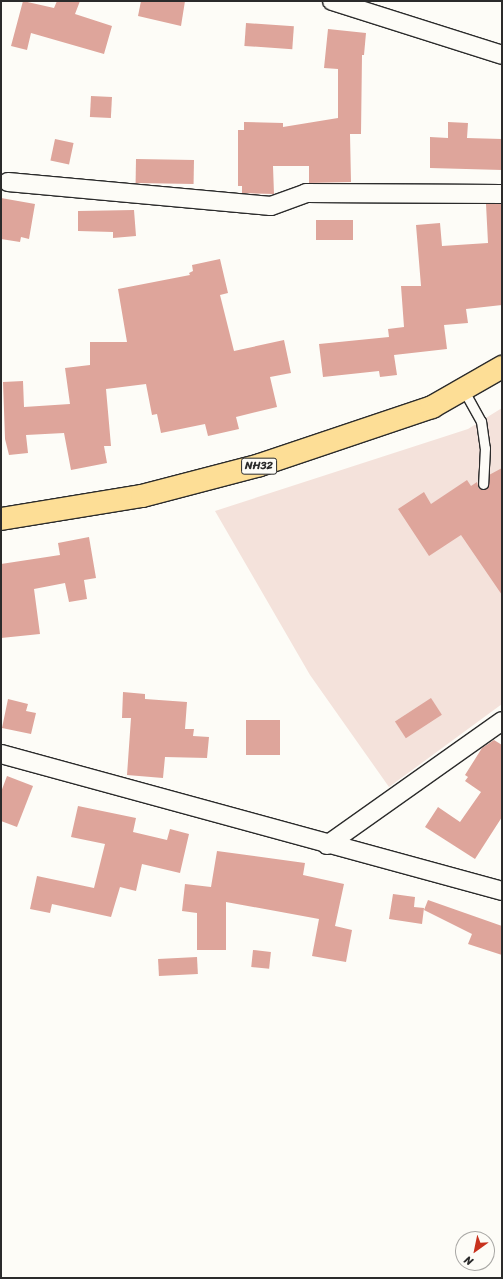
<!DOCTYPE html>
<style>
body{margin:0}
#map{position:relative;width:503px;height:1279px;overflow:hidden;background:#fdfcf7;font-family:Sriracha,sans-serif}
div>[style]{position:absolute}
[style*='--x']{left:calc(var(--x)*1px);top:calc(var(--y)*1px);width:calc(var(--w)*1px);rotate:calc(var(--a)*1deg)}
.built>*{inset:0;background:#f4e2db}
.building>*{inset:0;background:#dea59b;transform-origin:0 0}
.roads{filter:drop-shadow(1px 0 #2b2b2b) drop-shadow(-1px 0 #2b2b2b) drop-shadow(0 1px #2b2b2b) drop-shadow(0 -1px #2b2b2b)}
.service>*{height:9px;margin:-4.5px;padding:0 4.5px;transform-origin:4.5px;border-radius:4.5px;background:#fdfcf7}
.minor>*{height:18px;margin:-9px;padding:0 9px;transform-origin:9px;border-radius:9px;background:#fdfcf7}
.trunk>*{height:22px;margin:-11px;padding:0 11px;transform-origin:11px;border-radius:11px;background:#fdde96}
span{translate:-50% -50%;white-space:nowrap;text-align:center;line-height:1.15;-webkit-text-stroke:3.5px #fdfcf7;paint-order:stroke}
.shield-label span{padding:1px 3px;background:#fdfcf7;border:1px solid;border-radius:3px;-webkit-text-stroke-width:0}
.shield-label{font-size:11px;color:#2b2b2b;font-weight:700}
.frame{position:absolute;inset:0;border:2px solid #2b2b2b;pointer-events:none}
.north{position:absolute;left:455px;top:1231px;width:40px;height:40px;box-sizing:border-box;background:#fdfcf7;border:1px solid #a9a8a5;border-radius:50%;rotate:213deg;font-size:11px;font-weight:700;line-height:16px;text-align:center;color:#2b2b2b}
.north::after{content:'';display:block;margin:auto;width:14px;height:18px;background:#c8321e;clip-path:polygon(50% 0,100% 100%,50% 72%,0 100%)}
</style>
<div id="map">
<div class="built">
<div style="clip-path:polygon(502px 408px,502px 704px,389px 787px,310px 675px,215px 511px,468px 429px)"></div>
</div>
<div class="building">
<div style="clip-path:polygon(23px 1px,54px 8px,57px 1px,80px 1px,75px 14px,112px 26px,104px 54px,31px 33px,27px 50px,11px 46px)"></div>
<div style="clip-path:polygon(141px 1px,185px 1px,181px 26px,138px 16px)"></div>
<div style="left:246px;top:23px;width:48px;height:23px;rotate:4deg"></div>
<div style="clip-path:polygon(328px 29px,366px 33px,364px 55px,362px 55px,361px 134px,350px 134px,351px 182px,309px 183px,309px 166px,273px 166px,274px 194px,242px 193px,242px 186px,238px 186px,238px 130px,244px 130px,244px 122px,283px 123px,283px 127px,338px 118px,338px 69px,324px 68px)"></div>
<div style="left:91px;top:96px;width:21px;height:21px;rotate:3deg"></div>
<div style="clip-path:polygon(448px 122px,468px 123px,467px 138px,502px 139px,502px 170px,430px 168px,430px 137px,448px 138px)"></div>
<div style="left:55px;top:139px;width:19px;height:22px;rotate:12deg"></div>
<div style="left:136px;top:159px;width:58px;height:24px;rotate:1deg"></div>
<div style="clip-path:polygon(1px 198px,35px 204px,29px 239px,21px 237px,20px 242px,1px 239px)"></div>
<div style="clip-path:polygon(486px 204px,502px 204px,502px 305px,466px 309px,468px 323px,444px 325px,447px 349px,394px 355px,397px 375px,380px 377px,379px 371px,323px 377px,319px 344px,389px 337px,388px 329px,404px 327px,401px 286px,421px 286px,416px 225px,440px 223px,442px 246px,488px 243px)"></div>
<div style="clip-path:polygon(134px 210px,136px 236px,113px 238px,113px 232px,78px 231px,78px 211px)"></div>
<div style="left:353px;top:220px;width:20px;height:37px;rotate:90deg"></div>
<div style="clip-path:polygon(220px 259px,228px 293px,220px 295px,234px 351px,284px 340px,291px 373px,270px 377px,277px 407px,236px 417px,239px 429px,208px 436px,205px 424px,161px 433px,157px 414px,152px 415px,146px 384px,106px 389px,111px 446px,104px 446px,107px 463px,71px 470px,64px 433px,26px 435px,28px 453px,9px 455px,5px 439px,3px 382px,23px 381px,24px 407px,70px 404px,65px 368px,90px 365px,90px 342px,127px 342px,118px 289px,190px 275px,189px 273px,193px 271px,192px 265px)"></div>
<div style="clip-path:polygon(502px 468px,502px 595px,461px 535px,429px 556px,398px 509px,424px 492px,431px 504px,467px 480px,471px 486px,477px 482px,479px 489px,485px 489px,489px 485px,489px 475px)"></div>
<div style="clip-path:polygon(89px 537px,96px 578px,84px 580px,87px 599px,69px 602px,65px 583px,34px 589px,40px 634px,1px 638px,1px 564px,60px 555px,58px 543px)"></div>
<div style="clip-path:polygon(123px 692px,145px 694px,145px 699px,187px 702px,185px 729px,194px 729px,193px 736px,209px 737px,207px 758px,165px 757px,163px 778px,127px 775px,131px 718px,122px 718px)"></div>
<div style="left:431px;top:698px;width:20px;height:43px;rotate:57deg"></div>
<div style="clip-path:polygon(8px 699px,28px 704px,26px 711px,36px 713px,31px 734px,2px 728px)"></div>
<div style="left:246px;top:720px;width:34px;height:35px"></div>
<div style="clip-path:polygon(494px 740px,502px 745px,502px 817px,475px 859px,425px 827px,438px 807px,460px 822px,481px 792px,465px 781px,468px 777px,465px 775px,482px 748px)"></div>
<div style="clip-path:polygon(7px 776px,33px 786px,17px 827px,1px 821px,1px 792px)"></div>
<div style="clip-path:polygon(78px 806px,136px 818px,133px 832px,167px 840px,170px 829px,189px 834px,180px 873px,142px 864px,136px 891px,120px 887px,111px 917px,52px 904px,50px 913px,30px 909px,37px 876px,94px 888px,105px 844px,71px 837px)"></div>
<div style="clip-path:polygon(217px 851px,305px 863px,303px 875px,344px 884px,335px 926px,352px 930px,346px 962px,312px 956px,319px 919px,226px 902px,226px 950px,197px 950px,197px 913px,182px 911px,185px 884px,211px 887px)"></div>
<div style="clip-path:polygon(393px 894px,415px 897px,414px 907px,424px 908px,422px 924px,389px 919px)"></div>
<div style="clip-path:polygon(428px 900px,502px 926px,502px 955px,468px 944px,472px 934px,424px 910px)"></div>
<div style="left:253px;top:950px;width:18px;height:17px;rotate:6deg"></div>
<div style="left:197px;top:957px;width:17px;height:39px;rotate:87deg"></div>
</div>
<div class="roads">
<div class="service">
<div style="--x:463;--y:389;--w:37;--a:61"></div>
<div style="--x:481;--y:421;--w:27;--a:82"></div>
<div style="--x:485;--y:448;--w:36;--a:93"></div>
</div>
<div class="minor">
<div style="--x:332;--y:1;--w:178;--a:17.6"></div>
<div style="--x:8;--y:182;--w:264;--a:5.2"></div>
<div style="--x:271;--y:206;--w:37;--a:-20"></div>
<div style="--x:306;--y:193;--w:196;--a:0.3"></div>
<div style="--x:1;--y:754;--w:519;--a:15.29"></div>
<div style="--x:327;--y:845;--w:214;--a:-35.3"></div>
</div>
<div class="trunk">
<div style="--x:1;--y:519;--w:143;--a:-9.3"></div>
<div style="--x:142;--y:496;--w:122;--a:-14.7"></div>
<div style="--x:260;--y:465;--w:182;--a:-18.6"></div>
<div style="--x:432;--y:407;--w:81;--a:-29.7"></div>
</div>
</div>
<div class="shield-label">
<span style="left:259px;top:466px">NH32</span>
</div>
<div class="frame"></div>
<div class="north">N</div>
</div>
